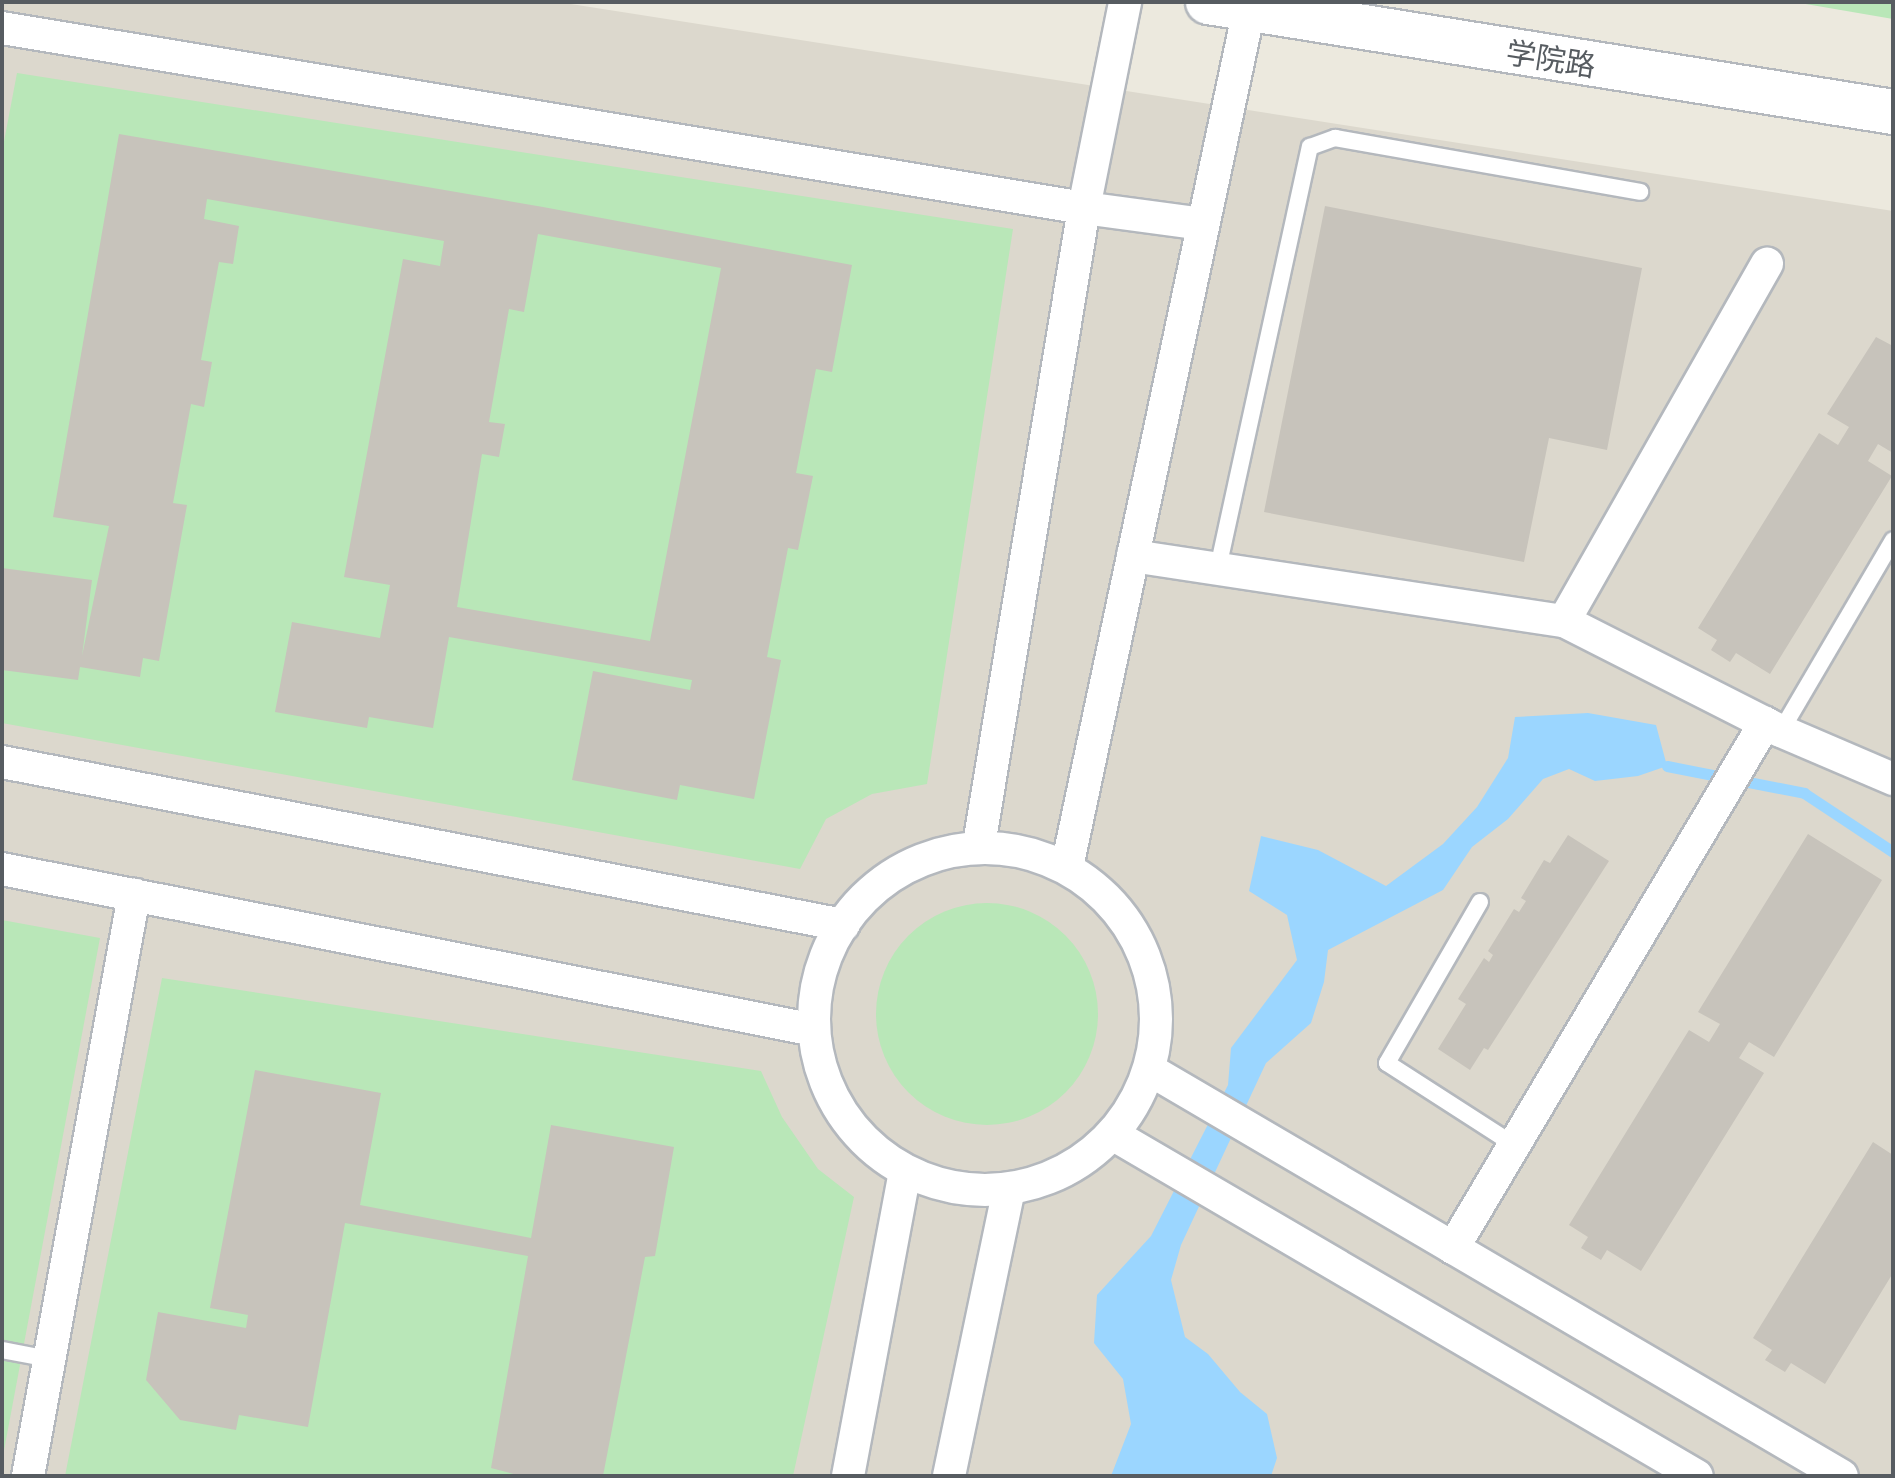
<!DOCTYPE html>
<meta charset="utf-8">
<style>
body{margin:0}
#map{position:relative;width:1895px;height:1478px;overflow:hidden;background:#ece9de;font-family:"Exo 2","Noto Sans SC",sans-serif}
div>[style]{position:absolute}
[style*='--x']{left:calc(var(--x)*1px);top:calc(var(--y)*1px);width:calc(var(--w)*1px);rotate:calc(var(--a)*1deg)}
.education>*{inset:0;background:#dcd8cd}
.green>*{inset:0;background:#b9e7b8}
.round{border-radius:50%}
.water>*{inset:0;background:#9bd6ff}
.stream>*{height:11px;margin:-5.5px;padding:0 5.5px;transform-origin:5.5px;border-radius:5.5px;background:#9bd6ff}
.building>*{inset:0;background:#c7c3bb}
.roads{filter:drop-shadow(2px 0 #b4b8bd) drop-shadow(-2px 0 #b4b8bd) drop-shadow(0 2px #b4b8bd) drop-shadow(0 -2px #b4b8bd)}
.lane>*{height:16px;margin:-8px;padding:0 8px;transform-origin:8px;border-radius:8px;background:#fff}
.street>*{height:32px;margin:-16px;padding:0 16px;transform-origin:16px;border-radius:16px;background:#fff}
.street>.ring{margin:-16px;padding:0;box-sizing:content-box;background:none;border:32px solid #fff;border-radius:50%}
.secondary>*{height:44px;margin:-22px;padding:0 22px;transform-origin:22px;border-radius:22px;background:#fff}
span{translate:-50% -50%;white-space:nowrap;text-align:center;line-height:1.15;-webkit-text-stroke:8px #fff;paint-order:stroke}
.street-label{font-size:30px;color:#575c61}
.frame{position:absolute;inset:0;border:4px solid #575c61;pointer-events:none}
</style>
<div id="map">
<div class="education">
<div style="clip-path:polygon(2px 2px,558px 2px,1893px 211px,1893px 1476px,2px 1476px)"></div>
</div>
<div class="green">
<div style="clip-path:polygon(1794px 2px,1893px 2px,1893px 19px)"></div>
<div style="clip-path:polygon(17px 73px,1013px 229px,927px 784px,872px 794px,826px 819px,800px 869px,2px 723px,2px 152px)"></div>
<div class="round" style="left:876px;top:903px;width:222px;height:222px"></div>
<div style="clip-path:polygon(2px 920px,100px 938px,2px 1461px)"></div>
<div style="clip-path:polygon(162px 978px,761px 1071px,782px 1117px,818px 1169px,854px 1197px,793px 1476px,65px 1476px)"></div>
</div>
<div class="water">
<div style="clip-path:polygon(1588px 713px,1656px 725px,1667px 766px,1638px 776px,1595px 781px,1569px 769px,1543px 779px,1508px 819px,1472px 847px,1443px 890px,1328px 950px,1324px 982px,1311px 1023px,1266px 1063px,1181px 1245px,1171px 1280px,1185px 1337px,1208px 1354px,1240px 1392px,1267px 1414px,1277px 1458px,1271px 1476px,1111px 1476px,1131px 1424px,1123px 1379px,1094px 1343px,1097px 1295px,1151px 1236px,1228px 1085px,1231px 1048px,1297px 960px,1287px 915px,1249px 891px,1261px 836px,1318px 850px,1386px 886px,1443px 844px,1477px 807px,1508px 758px,1515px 717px)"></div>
</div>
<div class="stream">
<div style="--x:1667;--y:766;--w:140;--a:11.1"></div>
<div style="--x:1804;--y:793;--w:107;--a:33.5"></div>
</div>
<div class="building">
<div style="clip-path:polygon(evenodd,119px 134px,543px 207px,852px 265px,832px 372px,816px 369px,796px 473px,813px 476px,798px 550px,788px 548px,767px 657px,781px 660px,754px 799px,680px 785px,677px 800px,572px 780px,593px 671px,690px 690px,692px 680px,449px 637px,433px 728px,369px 717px,367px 728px,275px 712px,292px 622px,380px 638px,390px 585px,344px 577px,403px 259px,440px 266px,444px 241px,207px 199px,204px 219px,239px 226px,233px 264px,219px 262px,201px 360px,212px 362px,204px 407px,191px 404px,173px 503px,187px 505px,159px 661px,143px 658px,140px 677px,80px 667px,78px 680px,2px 670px,2px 568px,92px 580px,82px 656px,109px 526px,53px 517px,119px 134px,538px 234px,721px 268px,650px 641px,457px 607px,482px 454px,499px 457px,505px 424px,489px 422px,509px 309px,524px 312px,538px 234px)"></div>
<div style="clip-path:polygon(1325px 206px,1642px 268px,1607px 450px,1549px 438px,1524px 562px,1264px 512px)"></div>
<div style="clip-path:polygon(1876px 337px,1893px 346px,1893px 453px,1878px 444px,1868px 461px,1892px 476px,1770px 674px,1736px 653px,1730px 662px,1711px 650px,1717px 640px,1698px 628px,1819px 433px,1838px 445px,1849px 427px,1827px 414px)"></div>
<div style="clip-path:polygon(1808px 834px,1882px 880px,1774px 1057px,1749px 1042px,1739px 1058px,1764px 1073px,1641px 1271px,1607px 1250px,1601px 1260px,1581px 1248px,1588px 1237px,1569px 1225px,1689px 1030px,1709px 1042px,1720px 1024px,1698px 1012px)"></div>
<div style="clip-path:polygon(1568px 835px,1609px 861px,1488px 1050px,1484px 1048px,1470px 1070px,1438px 1049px,1466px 1004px,1458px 999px,1484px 958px,1489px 962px,1493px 955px,1488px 951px,1514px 909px,1519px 912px,1526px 901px,1521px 898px,1544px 860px,1550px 863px)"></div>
<div style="clip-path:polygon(255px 1070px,381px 1093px,360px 1205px,531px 1238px,551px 1125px,674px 1147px,655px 1256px,645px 1257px,603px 1476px,521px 1476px,491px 1468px,528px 1256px,345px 1223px,308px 1427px,239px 1415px,236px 1430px,180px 1420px,146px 1380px,158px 1312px,246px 1328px,248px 1315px,210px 1308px)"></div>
<div style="clip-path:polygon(1873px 1142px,1893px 1155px,1893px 1273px,1825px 1384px,1791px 1363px,1785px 1372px,1765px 1360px,1772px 1350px,1753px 1338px)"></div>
</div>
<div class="roads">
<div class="lane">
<div style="--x:1218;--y:568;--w:431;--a:-77.7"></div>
<div style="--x:1310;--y:147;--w:27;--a:-20"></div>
<div style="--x:1335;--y:138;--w:310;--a:10"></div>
<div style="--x:1781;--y:731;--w:221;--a:-59.6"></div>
<div style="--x:1480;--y:902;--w:186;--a:120"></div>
<div style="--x:1387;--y:1063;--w:151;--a:32.8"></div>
<div style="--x:2;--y:1350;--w:48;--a:10.8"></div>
</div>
<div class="street">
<div style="--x:2;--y:28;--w:1097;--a:9.45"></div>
<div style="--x:1084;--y:208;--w:120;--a:7.7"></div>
<div style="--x:1133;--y:556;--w:436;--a:8.6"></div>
<div style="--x:1564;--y:621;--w:243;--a:26.9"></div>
<div style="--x:1781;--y:731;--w:122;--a:23.2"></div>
<div style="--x:1564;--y:621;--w:411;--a:-60.4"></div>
<div style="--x:2;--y:762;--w:857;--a:10.97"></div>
<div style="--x:979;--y:845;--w:646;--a:-80.64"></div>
<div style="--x:1084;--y:208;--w:210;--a:-78.7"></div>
<div class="ring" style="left:814px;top:848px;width:310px;height:310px"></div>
<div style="--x:1067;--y:867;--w:876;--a:-78.01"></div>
<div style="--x:2;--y:869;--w:823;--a:11.21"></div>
<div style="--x:1150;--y:1070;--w:802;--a:30.4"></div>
<div style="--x:1114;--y:1135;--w:675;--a:30.32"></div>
<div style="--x:1453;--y:1248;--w:611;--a:-59.28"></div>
<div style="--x:28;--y:1476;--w:591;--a:-79.66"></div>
<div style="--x:848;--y:1476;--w:309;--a:-79.4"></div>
<div style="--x:949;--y:1476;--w:289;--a:-78.2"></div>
</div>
<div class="secondary">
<div style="--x:1208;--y:2;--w:694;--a:9.12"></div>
</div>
</div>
<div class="street-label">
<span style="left:1551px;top:58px;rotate:9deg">学院路</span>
</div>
<div class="frame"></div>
</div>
